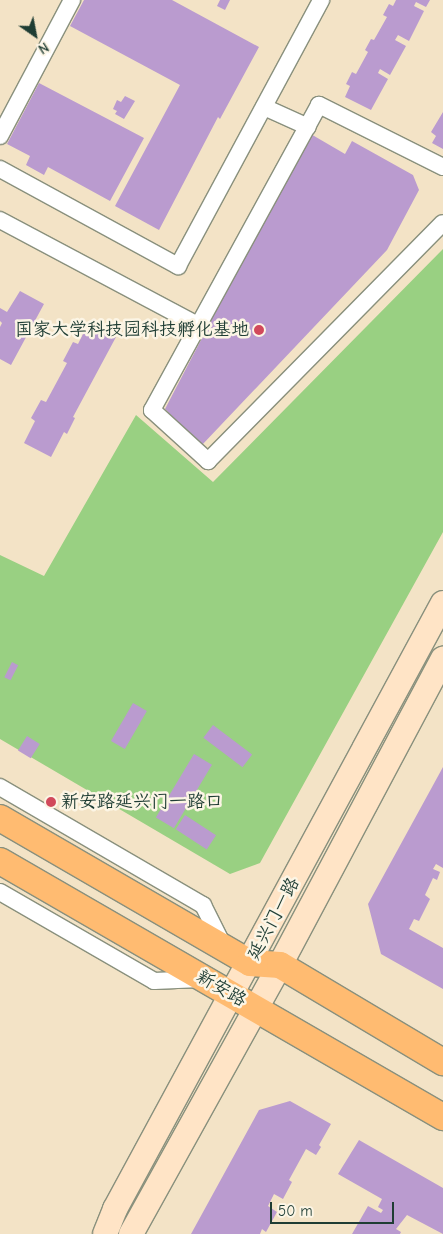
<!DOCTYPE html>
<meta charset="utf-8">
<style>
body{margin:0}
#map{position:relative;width:443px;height:1234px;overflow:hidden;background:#f3e3c6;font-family:"Comic Neue","LXGW WenKai TC",sans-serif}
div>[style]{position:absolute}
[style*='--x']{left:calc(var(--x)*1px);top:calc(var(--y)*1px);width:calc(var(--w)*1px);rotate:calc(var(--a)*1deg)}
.green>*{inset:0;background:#99d082}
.building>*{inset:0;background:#ba9bcf;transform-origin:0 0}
.roads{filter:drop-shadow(1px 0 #89907d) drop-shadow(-1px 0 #89907d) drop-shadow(0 1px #89907d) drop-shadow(0 -1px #89907d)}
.street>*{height:16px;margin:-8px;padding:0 8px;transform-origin:8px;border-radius:8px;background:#fff}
.secondary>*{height:24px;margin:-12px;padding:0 12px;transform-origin:12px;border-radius:12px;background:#ffe4c6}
.primary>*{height:26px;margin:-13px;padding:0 13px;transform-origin:13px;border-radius:13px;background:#ffbb71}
.dots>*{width:14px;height:14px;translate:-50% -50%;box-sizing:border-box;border:2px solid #fcf5e5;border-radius:50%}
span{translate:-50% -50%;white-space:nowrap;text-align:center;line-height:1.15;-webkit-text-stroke:5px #fcf5e5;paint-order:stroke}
.poi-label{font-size:18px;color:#1f3d34}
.right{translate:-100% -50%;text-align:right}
.left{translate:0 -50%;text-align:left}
.street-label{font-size:18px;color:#1f3d34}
.north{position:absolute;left:10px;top:10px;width:50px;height:50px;-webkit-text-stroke:4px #fcf5e5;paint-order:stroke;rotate:147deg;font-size:14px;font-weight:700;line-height:20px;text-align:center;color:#1f3d34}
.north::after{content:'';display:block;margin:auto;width:18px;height:22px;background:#1f3d34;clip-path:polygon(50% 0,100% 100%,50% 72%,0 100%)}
.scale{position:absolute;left:270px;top:1202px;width:124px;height:22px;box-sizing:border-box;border:2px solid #1f3d34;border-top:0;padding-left:6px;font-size:15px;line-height:18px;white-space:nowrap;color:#1f3d34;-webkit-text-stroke:4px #fcf5e5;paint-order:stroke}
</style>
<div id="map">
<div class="green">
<div style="clip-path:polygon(443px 249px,443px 532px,260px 863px,230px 874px,0 739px,0 555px,44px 576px,136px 415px,213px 482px)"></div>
</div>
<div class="building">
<div style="clip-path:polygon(84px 0,172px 0,259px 47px,220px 119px,218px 117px,159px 230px,115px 206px,180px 85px,70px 26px)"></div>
<div style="clip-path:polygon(220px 0,230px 0,225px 10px,217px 6px)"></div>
<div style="clip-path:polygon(396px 0,430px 0,426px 7px,416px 2px,414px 6px,424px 11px,409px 41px,398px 35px,395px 40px,406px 46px,390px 75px,380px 69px,378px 73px,388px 79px,371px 110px,345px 97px,350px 86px,346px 84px,352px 72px,356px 74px,368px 52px,365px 50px,371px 39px,374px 40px,387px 17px,383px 15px,389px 4px,393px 6px)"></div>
<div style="clip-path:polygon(39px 83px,144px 138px,110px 201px,48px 167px,44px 175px,26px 165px,30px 156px,7px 144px)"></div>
<div style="clip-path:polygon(125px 96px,135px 101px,124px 119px,115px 114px,117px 111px,113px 109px,117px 100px,121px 102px)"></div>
<div style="clip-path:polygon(443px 112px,443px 149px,432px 143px,436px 136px,431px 132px)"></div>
<div style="clip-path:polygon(309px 133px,345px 154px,352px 141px,413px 175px,419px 190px,387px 250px,202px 445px,165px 409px)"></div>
<div style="clip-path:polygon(20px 291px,44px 304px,11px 365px,0 359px,0 327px,2px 323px,0 321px,0 308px,7px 312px)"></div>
<div style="clip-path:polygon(89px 322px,116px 337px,73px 417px,75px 418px,67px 434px,64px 432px,51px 457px,24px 443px,35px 421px,31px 418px,41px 400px,46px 402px,67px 363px,63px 361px,73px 342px,78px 344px)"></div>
<div style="left:12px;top:662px;width:7px;height:17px;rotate:27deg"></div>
<div style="left:133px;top:703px;width:16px;height:44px;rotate:30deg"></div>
<div style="left:213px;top:725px;width:49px;height:16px;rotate:37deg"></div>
<div style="left:27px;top:736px;width:15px;height:17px;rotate:32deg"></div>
<div style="left:194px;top:754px;width:21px;height:74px;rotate:31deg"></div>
<div style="clip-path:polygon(443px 767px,443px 868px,436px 864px,433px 869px,440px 872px,437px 880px,433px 878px,425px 895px,430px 899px,419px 921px,414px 919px,409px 929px,443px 948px,443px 989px,381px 954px,368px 904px)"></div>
<div style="left:185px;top:815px;width:37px;height:17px;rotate:33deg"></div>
<div style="clip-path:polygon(290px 1101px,331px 1124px,319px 1145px,321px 1147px,316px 1155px,306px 1149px,289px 1180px,292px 1182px,283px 1199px,274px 1194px,268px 1206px,277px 1212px,266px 1232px,262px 1229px,260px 1234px,191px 1234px,259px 1110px)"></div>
<div style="clip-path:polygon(359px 1140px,443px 1188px,443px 1234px,407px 1215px,396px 1229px,401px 1232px,400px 1234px,352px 1234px,368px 1206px,381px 1213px,383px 1210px,378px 1207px,382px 1199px,338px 1174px)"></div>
</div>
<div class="roads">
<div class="street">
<div style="--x:264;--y:107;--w:48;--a:24.4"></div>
<div style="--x:0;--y:136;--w:154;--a:-62.1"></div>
<div style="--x:443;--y:167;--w:139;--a:-153.4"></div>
<div style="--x:319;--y:105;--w:348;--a:118.7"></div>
<div style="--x:152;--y:410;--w:76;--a:42.3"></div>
<div style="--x:208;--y:461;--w:334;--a:-45.4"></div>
<div style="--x:0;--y:169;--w:203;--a:28.6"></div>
<div style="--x:178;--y:266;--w:302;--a:-61.7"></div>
<div style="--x:0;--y:220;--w:225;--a:28"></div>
<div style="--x:0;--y:787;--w:235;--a:30.2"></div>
<div style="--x:203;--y:905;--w:47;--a:63.4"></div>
<div style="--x:0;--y:892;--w:178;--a:30"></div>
<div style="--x:154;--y:981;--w:47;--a:-2.4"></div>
</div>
<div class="secondary">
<div style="--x:105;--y:1234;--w:27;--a:-68"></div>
<div style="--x:115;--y:1209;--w:689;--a:-61.58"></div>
<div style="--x:131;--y:1234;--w:308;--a:-61"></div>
<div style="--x:280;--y:965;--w:347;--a:-62"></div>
</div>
<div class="primary">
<div style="--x:0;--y:818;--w:289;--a:30.1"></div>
<div style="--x:250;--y:963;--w:30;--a:4"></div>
<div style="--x:280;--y:965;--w:190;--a:30.8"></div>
<div style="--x:0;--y:861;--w:512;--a:30.02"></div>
</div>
</div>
<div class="dots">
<div style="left:259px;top:330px;background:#d1495b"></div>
<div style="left:51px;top:802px;background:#d1495b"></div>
</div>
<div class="poi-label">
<span class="right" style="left:249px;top:330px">国家大学科技园科技孵化基地</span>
<span class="left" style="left:61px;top:802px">新安路延兴门一路口</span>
</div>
<div class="street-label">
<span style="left:274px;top:919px;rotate:-62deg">延兴门一路</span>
<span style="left:221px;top:989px;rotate:30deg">新安路</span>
</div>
<div class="north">N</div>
<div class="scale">50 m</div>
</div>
